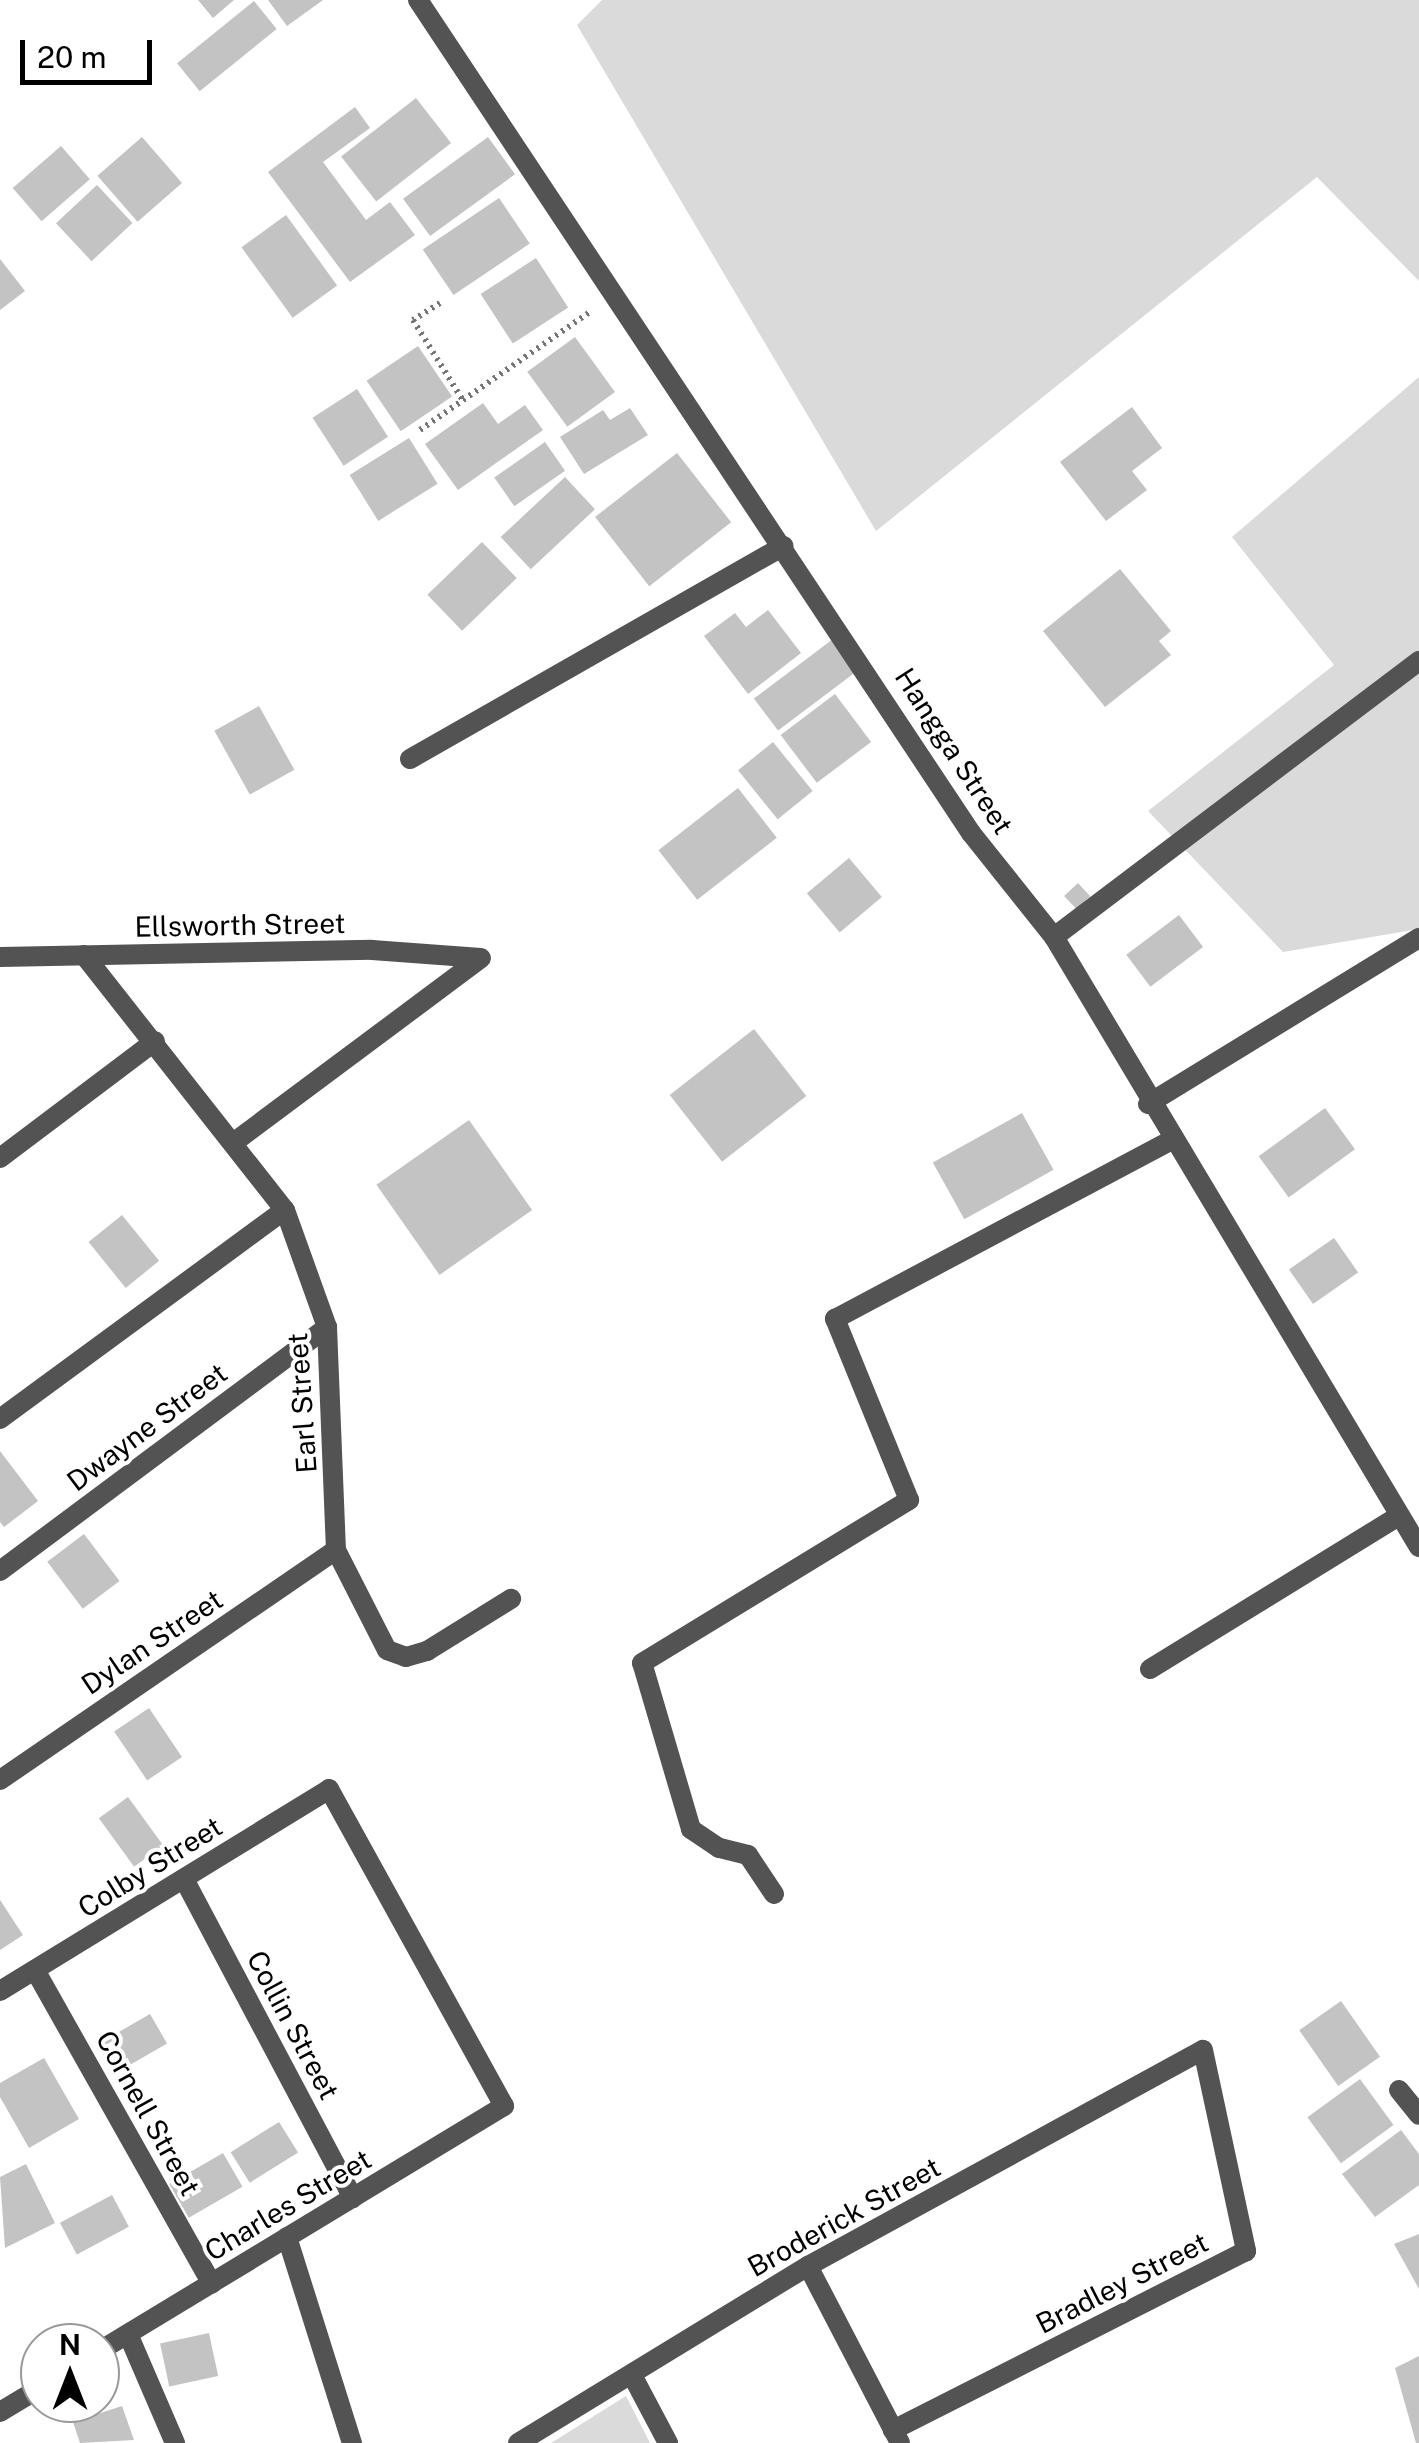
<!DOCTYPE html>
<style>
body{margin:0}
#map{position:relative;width:1419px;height:2443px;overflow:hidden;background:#fff;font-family:"Public Sans",sans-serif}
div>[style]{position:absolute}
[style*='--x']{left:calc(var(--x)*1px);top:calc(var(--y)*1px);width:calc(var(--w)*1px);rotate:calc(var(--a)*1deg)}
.green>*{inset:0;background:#dadada}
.building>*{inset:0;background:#c3c3c3;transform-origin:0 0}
.path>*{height:6px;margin-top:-3px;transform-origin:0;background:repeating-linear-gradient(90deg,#757575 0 2.5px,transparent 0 7.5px)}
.service>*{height:20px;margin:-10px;padding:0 10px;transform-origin:10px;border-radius:10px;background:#535353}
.minor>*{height:20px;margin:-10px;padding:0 10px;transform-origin:10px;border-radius:10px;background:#535353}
.tertiary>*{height:20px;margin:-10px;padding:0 10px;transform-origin:10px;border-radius:10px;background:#535353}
span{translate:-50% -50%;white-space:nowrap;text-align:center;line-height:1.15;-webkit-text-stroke:8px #fff;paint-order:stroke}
.street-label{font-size:28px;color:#000}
.north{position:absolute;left:20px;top:2323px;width:100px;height:100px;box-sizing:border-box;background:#fff;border:2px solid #999;border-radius:50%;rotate:0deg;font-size:28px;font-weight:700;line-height:40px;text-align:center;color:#000}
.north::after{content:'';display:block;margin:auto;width:35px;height:45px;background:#000;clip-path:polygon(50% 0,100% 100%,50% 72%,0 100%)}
.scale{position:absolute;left:20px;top:40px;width:132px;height:45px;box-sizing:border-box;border:5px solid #000;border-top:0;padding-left:12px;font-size:30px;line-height:35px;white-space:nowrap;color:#000;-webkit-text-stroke:8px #fff;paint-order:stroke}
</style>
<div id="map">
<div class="green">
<div style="clip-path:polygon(602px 0,1419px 0,1419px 281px,1317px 177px,876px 531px,577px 25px)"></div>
<div style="clip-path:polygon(1419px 377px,1419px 938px,1413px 930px,1283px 952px,1148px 811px,1334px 665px,1232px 537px)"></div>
<div style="clip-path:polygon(626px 2396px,650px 2443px,551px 2443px)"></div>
</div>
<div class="building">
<div style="clip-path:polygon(198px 0,234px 0,213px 18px)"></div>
<div style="clip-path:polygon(268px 0,323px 0,287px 26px)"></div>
<div style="left:254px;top:1px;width:36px;height:99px;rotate:51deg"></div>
<div style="left:416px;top:98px;width:57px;height:95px;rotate:52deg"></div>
<div style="clip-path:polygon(355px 107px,370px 128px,323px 162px,366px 220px,390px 202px,415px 235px,350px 282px,268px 172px)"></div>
<div style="left:142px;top:137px;width:61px;height:59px;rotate:49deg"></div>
<div style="left:488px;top:137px;width:46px;height:105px;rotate:54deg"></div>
<div style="left:61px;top:146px;width:44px;height:64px;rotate:49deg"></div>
<div style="left:97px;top:185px;width:52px;height:56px;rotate:47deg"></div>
<div style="left:499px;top:198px;width:55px;height:92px;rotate:56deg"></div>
<div style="left:286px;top:215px;width:87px;height:55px;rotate:54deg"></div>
<div style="left:536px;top:258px;width:59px;height:66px;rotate:57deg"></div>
<div style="clip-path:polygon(0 259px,25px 291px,0 310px)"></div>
<div style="left:575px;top:337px;width:68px;height:59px;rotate:54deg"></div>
<div style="left:418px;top:346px;width:61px;height:62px;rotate:56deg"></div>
<div style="left:357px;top:389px;width:57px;height:53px;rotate:57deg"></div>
<div style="clip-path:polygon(483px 403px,498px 424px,525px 405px,543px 430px,458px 490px,425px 444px)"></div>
<div style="clip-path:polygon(1132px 407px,1162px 448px,1132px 471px,1147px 490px,1106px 521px,1060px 462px)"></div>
<div style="clip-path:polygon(630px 408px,648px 435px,584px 474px,560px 437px,603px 410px,610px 420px)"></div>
<div style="left:409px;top:438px;width:54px;height:70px;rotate:58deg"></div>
<div style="left:545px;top:442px;width:35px;height:62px;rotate:55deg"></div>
<div style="left:677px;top:453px;width:88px;height:104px;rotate:52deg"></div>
<div style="left:565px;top:477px;width:44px;height:88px;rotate:47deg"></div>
<div style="left:482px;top:542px;width:50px;height:76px;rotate:46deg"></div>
<div style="clip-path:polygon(1120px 569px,1171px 631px,1159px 641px,1171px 655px,1105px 707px,1043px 631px)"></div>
<div style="clip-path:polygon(768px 610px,801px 653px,748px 694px,704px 636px,735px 613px,746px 627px)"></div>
<div style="left:837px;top:636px;width:40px;height:104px;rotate:53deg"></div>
<div style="left:835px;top:694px;width:60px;height:68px;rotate:53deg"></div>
<div style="left:259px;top:706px;width:73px;height:51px;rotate:61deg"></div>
<div style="left:773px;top:742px;width:63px;height:45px;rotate:51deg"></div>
<div style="left:738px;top:788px;width:63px;height:101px;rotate:52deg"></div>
<div style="left:849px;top:858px;width:51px;height:55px;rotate:50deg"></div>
<div style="left:1078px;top:883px;width:18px;height:19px;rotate:47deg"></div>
<div style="left:1179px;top:915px;width:40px;height:66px;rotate:53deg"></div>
<div style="left:754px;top:1029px;width:85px;height:107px;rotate:52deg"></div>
<div style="left:1325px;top:1108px;width:51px;height:82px;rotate:54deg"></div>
<div style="left:1022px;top:1113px;width:65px;height:102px;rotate:61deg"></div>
<div style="left:469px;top:1120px;width:110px;height:113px;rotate:55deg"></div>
<div style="left:122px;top:1215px;width:59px;height:43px;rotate:51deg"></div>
<div style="left:1334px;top:1238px;width:42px;height:55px;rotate:55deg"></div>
<div style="clip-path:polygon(0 1451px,38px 1501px,4px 1527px,0 1522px)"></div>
<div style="left:84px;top:1534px;width:59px;height:46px;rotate:53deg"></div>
<div style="left:149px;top:1708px;width:59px;height:42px;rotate:56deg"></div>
<div style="left:128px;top:1797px;width:60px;height:36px;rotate:54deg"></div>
<div style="clip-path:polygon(0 1900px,23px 1935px,0 1950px)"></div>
<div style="left:1341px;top:2001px;width:68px;height:51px;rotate:55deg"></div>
<div style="left:150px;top:2014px;width:34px;height:61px;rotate:60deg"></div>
<div style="clip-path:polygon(44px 2058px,79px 2119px,29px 2148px,0 2097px,0 2083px)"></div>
<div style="left:1360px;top:2079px;width:57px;height:65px;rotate:54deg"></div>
<div style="left:279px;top:2122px;width:36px;height:57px;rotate:58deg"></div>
<div style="clip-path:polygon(1401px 2130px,1419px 2154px,1419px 2185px,1375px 2217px,1342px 2174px)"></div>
<div style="left:223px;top:2153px;width:39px;height:62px;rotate:60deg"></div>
<div style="clip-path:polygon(26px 2164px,55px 2223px,5px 2248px,0 2177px)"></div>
<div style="left:112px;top:2195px;width:36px;height:59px;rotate:62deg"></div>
<div style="clip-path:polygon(1419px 2234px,1419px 2289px,1394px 2244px)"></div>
<div style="left:209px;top:2333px;width:44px;height:50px;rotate:78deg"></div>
<div style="clip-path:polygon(1419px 2356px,1419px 2443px,1416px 2443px,1395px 2368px)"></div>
<div style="clip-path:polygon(122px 2406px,134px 2440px,80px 2443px,73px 2422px)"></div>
</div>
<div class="path">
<div style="--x:440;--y:303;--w:32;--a:148"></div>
<div style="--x:413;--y:320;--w:93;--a:58.2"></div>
<div style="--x:420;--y:430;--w:207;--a:-34.8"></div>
</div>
<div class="service">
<div style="--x:410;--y:759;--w:430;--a:-29.7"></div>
<div style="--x:1150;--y:1669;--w:292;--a:-31.6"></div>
</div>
<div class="minor">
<div style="--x:1054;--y:937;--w:458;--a:-37.1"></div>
<div style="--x:84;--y:955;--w:325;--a:51.8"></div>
<div style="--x:285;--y:1210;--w:124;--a:70.3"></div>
<div style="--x:327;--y:1327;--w:223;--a:87.7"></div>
<div style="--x:336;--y:1550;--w:112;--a:63"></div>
<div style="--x:387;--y:1650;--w:20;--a:20"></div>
<div style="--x:406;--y:1657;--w:22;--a:-16"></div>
<div style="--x:427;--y:1651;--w:99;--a:-31.8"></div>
<div style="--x:0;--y:957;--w:372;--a:-1.1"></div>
<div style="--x:372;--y:950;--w:109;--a:4.2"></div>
<div style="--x:1148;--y:1104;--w:318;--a:-31.5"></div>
<div style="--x:233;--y:1143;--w:309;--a:-36.7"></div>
<div style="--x:0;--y:1158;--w:194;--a:-37"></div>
<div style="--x:0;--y:1419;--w:353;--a:-36.3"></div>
<div style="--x:0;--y:1571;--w:408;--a:-36.7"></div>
<div style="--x:0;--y:1780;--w:407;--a:-34.4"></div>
<div style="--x:184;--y:1879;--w:361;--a:62.1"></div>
<div style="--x:774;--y:1894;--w:47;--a:-123.7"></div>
<div style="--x:748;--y:1855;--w:30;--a:-166"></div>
<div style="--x:719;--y:1848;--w:34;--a:-146"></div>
<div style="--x:691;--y:1829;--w:173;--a:-106.4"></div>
<div style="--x:642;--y:1663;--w:313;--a:-31.4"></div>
<div style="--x:909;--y:1500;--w:196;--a:-112.2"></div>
<div style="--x:835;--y:1319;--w:379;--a:-28"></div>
<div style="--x:35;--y:1970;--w:360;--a:60.6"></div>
<div style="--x:0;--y:1991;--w:386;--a:-31.5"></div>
<div style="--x:329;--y:1789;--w:362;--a:61.1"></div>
<div style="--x:504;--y:2106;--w:472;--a:148.8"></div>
<div style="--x:1399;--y:2090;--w:32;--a:51"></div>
<div style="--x:287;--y:2237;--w:216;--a:72.5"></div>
<div style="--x:808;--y:2266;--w:199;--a:62.5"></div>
<div style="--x:128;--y:2334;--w:119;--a:66.7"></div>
<div style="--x:632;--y:2375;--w:77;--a:62.1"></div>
<div style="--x:0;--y:2412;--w:47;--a:-31"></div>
<div style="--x:518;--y:2443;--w:340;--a:-31.4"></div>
<div style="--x:808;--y:2266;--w:450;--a:-28.7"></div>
<div style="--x:1203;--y:2050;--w:206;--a:77.9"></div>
<div style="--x:1246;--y:2251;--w:396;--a:153.1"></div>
</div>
<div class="tertiary">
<div style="--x:418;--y:0;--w:1000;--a:56.42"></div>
<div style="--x:971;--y:833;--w:133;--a:51.4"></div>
<div style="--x:1054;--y:937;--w:711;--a:59.11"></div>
</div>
<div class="street-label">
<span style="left:954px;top:751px;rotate:57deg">Hangga Street</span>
<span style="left:240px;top:925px;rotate:-1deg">Ellsworth Street</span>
<span style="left:302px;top:1403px;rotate:-94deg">Earl Street</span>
<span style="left:147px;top:1427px;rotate:-37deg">Dwayne Street</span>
<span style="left:152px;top:1642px;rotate:-34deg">Dylan Street</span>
<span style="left:150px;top:1867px;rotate:-32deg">Colby Street</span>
<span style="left:293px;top:2025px;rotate:62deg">Collin Street</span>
<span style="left:148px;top:2113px;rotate:61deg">Cornell Street</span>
<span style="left:288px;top:2205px;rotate:-31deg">Charles Street</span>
<span style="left:844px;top:2217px;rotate:-29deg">Broderick Street</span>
<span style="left:1122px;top:2283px;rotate:-27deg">Bradley Street</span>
</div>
<div class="north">N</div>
<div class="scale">20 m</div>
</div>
